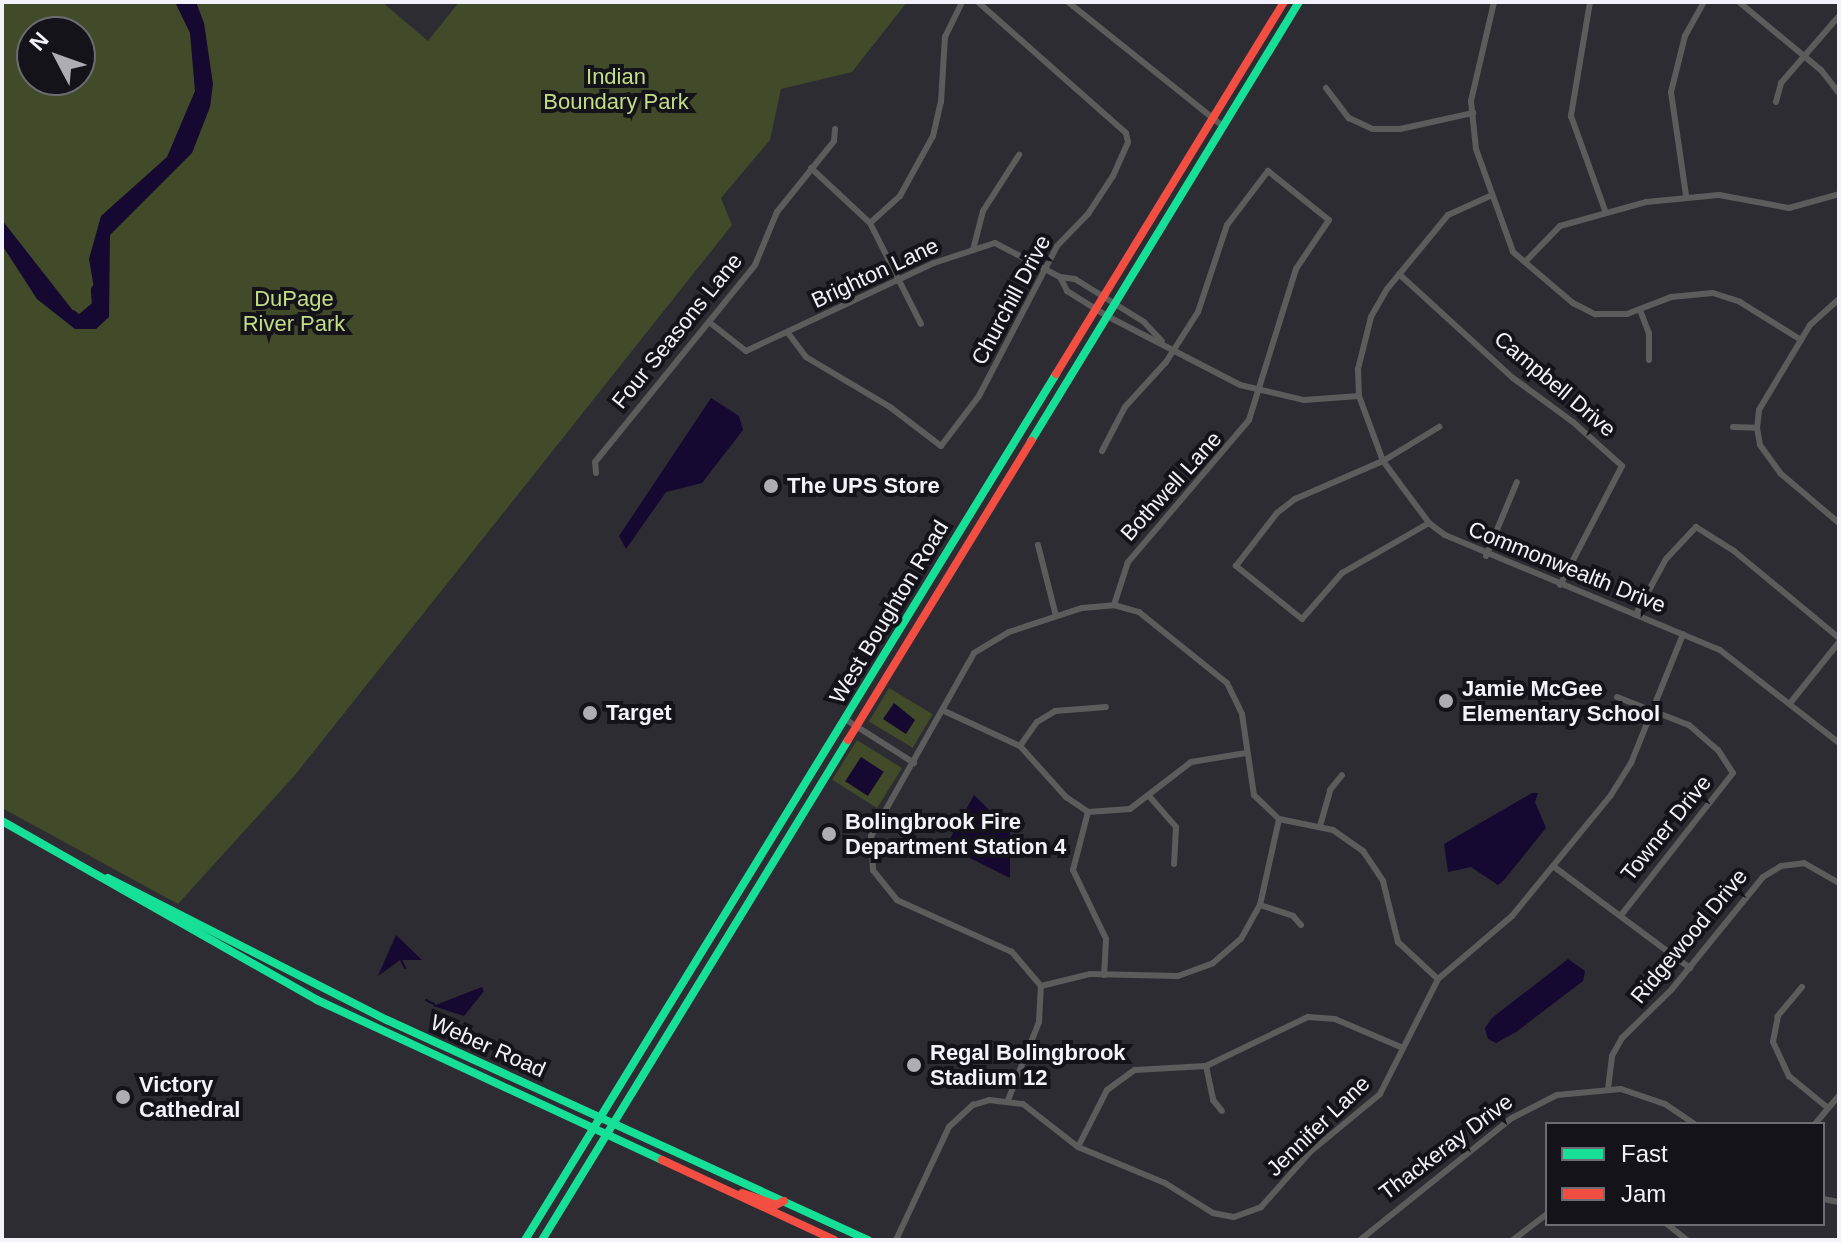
<!DOCTYPE html>
<style>
body{margin:0}
#map{position:relative;width:1841px;height:1242px;overflow:hidden;background:#2d2c33;font-family:Arial,sans-serif}
div>[style]{position:absolute}
[style*='--x']{left:calc(var(--x)*1px);top:calc(var(--y)*1px);width:calc(var(--w)*1px);rotate:calc(var(--a)*1deg)}
.green>*{inset:0;background:#414a29;transform-origin:0 0}
.water>*{inset:0;background:#150831;transform-origin:0 0}
.stream>*{height:2px;margin:-1px;padding:0 1px;transform-origin:1px;border-radius:1px;background:#150831}
.river>*{height:12px;margin:-6px;padding:0 6px;transform-origin:6px;border-radius:6px;background:#150831}
.street>*{height:6px;margin:-3px;padding:0 3px;transform-origin:3px;border-radius:3px;background:#5b5c5b}
.fast>*{height:8px;margin:-4px;padding:0 4px;transform-origin:4px;border-radius:4px;background:#16e098}
.jam>*{height:8px;margin:-4px;padding:0 4px;transform-origin:4px;border-radius:4px;background:#f24e42}
.dots>*{width:22px;height:22px;translate:-50% -50%;box-sizing:border-box;border:4px solid #141319;border-radius:50%}
span{translate:-50% -50%;white-space:nowrap;text-align:center;line-height:1.15;-webkit-text-stroke:8px #141319;paint-order:stroke}
.park-label{font-size:22px;color:#c4dd87}
.street-label{font-size:22px;color:#f3f2fa}
.poi-label{font-size:22px;color:#f3f2fa;font-weight:700}
.left{translate:0 -50%;text-align:left}
.frame{position:absolute;inset:0;border:4px solid #f3f2fa;pointer-events:none}
.legend{position:absolute;left:1545px;top:1122px;width:280px;height:104px;box-sizing:border-box;background:#141319;border:2px solid #6d6c73;margin:0;padding:10px 14px;list-style:none;font-size:24px;color:#f3f2fa}
.legend li{display:flex;align-items:center;gap:16px;height:40px}
.legend b{width:40px;border:2px solid #6d6c73}
.north{position:absolute;left:16px;top:16px;width:80px;height:80px;box-sizing:border-box;background:#141319;border:2px solid #6d6c73;border-radius:50%;rotate:311deg;font-size:22px;font-weight:700;line-height:32px;text-align:center;color:#f3f2fa}
.north::after{content:'';display:block;margin:auto;width:28px;height:36px;background:#aeadb4;clip-path:polygon(50% 0,100% 100%,50% 72%,0 100%)}
</style>
<div id="map">
<div class="green">
<div style="clip-path:polygon(evenodd,2px 2px,382px 2px,428px 41px,459px 2px,907px 2px,852px 72px,781px 89px,770px 140px,721px 198px,732px 225px,295px 775px,178px 904px,2px 808px,2px 2px,32px 32px,80px 32px,80px 80px,32px 80px,32px 32px)"></div>
<div style="left:889px;top:688px;width:51px;height:39px;rotate:31deg"></div>
<div style="left:857px;top:740px;width:53px;height:47px;rotate:32deg"></div>
</div>
<div class="water">
<div style="clip-path:polygon(175px 2px,196px 2px,204px 23px,213px 84px,210px 107px,192px 153px,110px 235px,109px 317px,96px 329px,75px 329px,37px 299px,2px 245px,2px 220px,74px 312px,84px 317px,98px 312px,89px 259px,101px 216px,167px 157px,195px 91px,190px 33px)"></div>
<div style="clip-path:polygon(711px 398px,739px 416px,743px 430px,702px 483px,666px 492px,626px 549px,619px 536px)"></div>
<div style="clip-path:polygon(894px 703px,915px 720px,906px 734px,883px 719px)"></div>
<div style="left:861px;top:757px;width:27px;height:29px;rotate:33deg"></div>
<div style="clip-path:polygon(1532px 793px,1538px 793px,1535px 802px,1546px 828px,1504px 880px,1498px 885px,1471px 867px,1448px 872px,1444px 844px)"></div>
<div style="clip-path:polygon(974px 795px,1010px 830px,1010px 878px,946px 846px)"></div>
<div style="clip-path:polygon(396px 935px,422px 960px,400px 960px,378px 976px)"></div>
<div style="clip-path:polygon(1568px 959px,1585px 971px,1583px 981px,1516px 1032px,1496px 1043px,1488px 1039px,1485px 1028px,1492px 1018px)"></div>
<div style="clip-path:polygon(482px 987px,484px 991px,464px 1016px,433px 1006px)"></div>
</div>
<div class="stream">
<div style="--x:401;--y:960;--w:9;--a:63"></div>
<div style="--x:426;--y:1000;--w:9;--a:27"></div>
</div>
<div class="river">
<div style="--x:72;--y:316;--w:9;--a:41"></div>
<div style="--x:79;--y:322;--w:25;--a:-40"></div>
<div style="--x:98;--y:306;--w:16;--a:-94"></div>
</div>
<div class="street">
<div style="--x:1068;--y:2;--w:198;--a:38.7"></div>
<div style="--x:1494;--y:2;--w:102;--a:103.1"></div>
<div style="--x:1471;--y:101;--w:48;--a:84.1"></div>
<div style="--x:1476;--y:149;--w:109;--a:70.2"></div>
<div style="--x:1513;--y:252;--w:79;--a:40.4"></div>
<div style="--x:1573;--y:303;--w:25;--a:27"></div>
<div style="--x:1595;--y:314;--w:32;--a:0"></div>
<div style="--x:1627;--y:314;--w:47;--a:-21.1"></div>
<div style="--x:1671;--y:297;--w:42;--a:-5.4"></div>
<div style="--x:1713;--y:293;--w:28;--a:18"></div>
<div style="--x:1740;--y:302;--w:72;--a:31.9"></div>
<div style="--x:1590;--y:2;--w:116;--a:99.5"></div>
<div style="--x:1571;--y:116;--w:103;--a:70.2"></div>
<div style="--x:1739;--y:2;--w:107;--a:39.7"></div>
<div style="--x:1821;--y:70;--w:29;--a:52"></div>
<div style="--x:1326;--y:88;--w:38;--a:53"></div>
<div style="--x:1349;--y:118;--w:26;--a:25"></div>
<div style="--x:1373;--y:129;--w:27;--a:0"></div>
<div style="--x:1400;--y:129;--w:75;--a:-12.4"></div>
<div style="--x:1776;--y:102;--w:20;--a:-75"></div>
<div style="--x:1781;--y:83;--w:89;--a:-49.1"></div>
<div style="--x:811;--y:168;--w:81;--a:43"></div>
<div style="--x:870;--y:223;--w:113;--a:63.2"></div>
<div style="--x:1686;--y:195;--w:104;--a:-98.3"></div>
<div style="--x:1671;--y:92;--w:58;--a:-76"></div>
<div style="--x:1685;--y:36;--w:39;--a:-61"></div>
<div style="--x:1490;--y:196;--w:46;--a:155.7"></div>
<div style="--x:1448;--y:215;--w:96;--a:129.5"></div>
<div style="--x:1387;--y:289;--w:32;--a:120"></div>
<div style="--x:1371;--y:317;--w:54;--a:104"></div>
<div style="--x:1358;--y:369;--w:27;--a:88"></div>
<div style="--x:1359;--y:396;--w:69;--a:69.7"></div>
<div style="--x:1383;--y:461;--w:77;--a:53.4"></div>
<div style="--x:1429;--y:523;--w:20;--a:37"></div>
<div style="--x:1445;--y:535;--w:298;--a:22.7"></div>
<div style="--x:1720;--y:650;--w:151;--a:38"></div>
<div style="--x:870;--y:223;--w:40;--a:-42"></div>
<div style="--x:900;--y:196;--w:68;--a:-61.2"></div>
<div style="--x:933;--y:136;--w:35;--a:-77"></div>
<div style="--x:941;--y:102;--w:65;--a:-86.5"></div>
<div style="--x:945;--y:37;--w:39;--a:-64"></div>
<div style="--x:973;--y:250;--w:40;--a:-75.6"></div>
<div style="--x:983;--y:211;--w:67;--a:-57.3"></div>
<div style="--x:1525;--y:262;--w:50;--a:-45.8"></div>
<div style="--x:1560;--y:226;--w:89;--a:-15.6"></div>
<div style="--x:1646;--y:202;--w:73;--a:-5.5"></div>
<div style="--x:1719;--y:195;--w:71;--a:10.5"></div>
<div style="--x:1789;--y:208;--w:52;--a:-15.6"></div>
<div style="--x:1399;--y:274;--w:154;--a:42.4"></div>
<div style="--x:1513;--y:378;--w:74;--a:36.3"></div>
<div style="--x:1573;--y:422;--w:66;--a:41.9"></div>
<div style="--x:1622;--y:466;--w:134;--a:117.5"></div>
<div style="--x:1060;--y:277;--w:16;--a:63"></div>
<div style="--x:1067;--y:291;--w:47;--a:32"></div>
<div style="--x:1107;--y:316;--w:150;--a:27.4"></div>
<div style="--x:1240;--y:385;--w:66;--a:13.2"></div>
<div style="--x:1304;--y:400;--w:55;--a:-4.2"></div>
<div style="--x:1839;--y:299;--w:39;--a:138"></div>
<div style="--x:1810;--y:325;--w:99;--a:121"></div>
<div style="--x:1759;--y:410;--w:18;--a:96"></div>
<div style="--x:1757;--y:428;--w:17;--a:80"></div>
<div style="--x:1760;--y:445;--w:34;--a:54"></div>
<div style="--x:1780;--y:473;--w:77;--a:40.3"></div>
<div style="--x:1640;--y:310;--w:25;--a:69"></div>
<div style="--x:1649;--y:333;--w:27;--a:90"></div>
<div style="--x:709;--y:322;--w:47;--a:38.1"></div>
<div style="--x:746;--y:351;--w:208;--a:-25.1"></div>
<div style="--x:934;--y:263;--w:64;--a:-18.2"></div>
<div style="--x:995;--y:243;--w:73;--a:27.6"></div>
<div style="--x:1060;--y:277;--w:15;--a:8"></div>
<div style="--x:1075;--y:279;--w:81;--a:31.9"></div>
<div style="--x:1144;--y:322;--w:26;--a:47"></div>
<div style="--x:788;--y:333;--w:30;--a:53"></div>
<div style="--x:806;--y:357;--w:98;--a:30.8"></div>
<div style="--x:890;--y:407;--w:64;--a:37.4"></div>
<div style="--x:941;--y:446;--w:63;--a:-52.8"></div>
<div style="--x:979;--y:396;--w:169;--a:-62.5"></div>
<div style="--x:1057;--y:246;--w:45;--a:-45.9"></div>
<div style="--x:1088;--y:214;--w:45;--a:-56.7"></div>
<div style="--x:1113;--y:176;--w:37;--a:-66"></div>
<div style="--x:1128;--y:142;--w:9;--a:-103"></div>
<div style="--x:1126;--y:133;--w:198;--a:-138.5"></div>
<div style="--x:1733;--y:427;--w:24;--a:2"></div>
<div style="--x:1102;--y:451;--w:50;--a:-62.4"></div>
<div style="--x:1125;--y:407;--w:61;--a:-47.7"></div>
<div style="--x:1166;--y:362;--w:59;--a:-57.4"></div>
<div style="--x:1198;--y:312;--w:92;--a:-71.6"></div>
<div style="--x:1227;--y:225;--w:68;--a:-52.8"></div>
<div style="--x:1268;--y:171;--w:78;--a:38.8"></div>
<div style="--x:1329;--y:220;--w:59;--a:124"></div>
<div style="--x:1296;--y:269;--w:158;--a:107.3"></div>
<div style="--x:1249;--y:420;--w:187;--a:130.4"></div>
<div style="--x:1128;--y:562;--w:45;--a:108"></div>
<div style="--x:596;--y:473;--w:11;--a:-95"></div>
<div style="--x:595;--y:462;--w:254;--a:-50.9"></div>
<div style="--x:755;--y:265;--w:57;--a:-67.5"></div>
<div style="--x:777;--y:212;--w:91;--a:-51.2"></div>
<div style="--x:834;--y:141;--w:12;--a:-85"></div>
<div style="--x:1429;--y:523;--w:100;--a:150.1"></div>
<div style="--x:1342;--y:573;--w:61;--a:131"></div>
<div style="--x:1302;--y:619;--w:85;--a:-141.2"></div>
<div style="--x:1236;--y:566;--w:67;--a:-52.3"></div>
<div style="--x:1277;--y:513;--w:23;--a:-38"></div>
<div style="--x:1295;--y:499;--w:96;--a:-23.4"></div>
<div style="--x:1383;--y:461;--w:66;--a:-31.3"></div>
<div style="--x:1038;--y:545;--w:73;--a:75.8"></div>
<div style="--x:1486;--y:556;--w:80;--a:-67.3"></div>
<div style="--x:1636;--y:614;--w:63;--a:-61.4"></div>
<div style="--x:1666;--y:559;--w:44;--a:-46.8"></div>
<div style="--x:1696;--y:527;--w:45;--a:32.3"></div>
<div style="--x:1734;--y:551;--w:136;--a:39.6"></div>
<div style="--x:1617;--y:697;--w:77;--a:21.3"></div>
<div style="--x:1689;--y:725;--w:38;--a:41"></div>
<div style="--x:1718;--y:750;--w:27;--a:57"></div>
<div style="--x:1733;--y:773;--w:179;--a:128.2"></div>
<div style="--x:1791;--y:702;--w:77;--a:-51.3"></div>
<div style="--x:942;--y:710;--w:86;--a:24.8"></div>
<div style="--x:1020;--y:746;--w:69;--a:48"></div>
<div style="--x:1066;--y:797;--w:27;--a:34"></div>
<div style="--x:1088;--y:812;--w:42;--a:-4.1"></div>
<div style="--x:1130;--y:809;--w:77;--a:-37.6"></div>
<div style="--x:1191;--y:762;--w:56;--a:-9.3"></div>
<div style="--x:845;--y:719;--w:82;--a:32.5"></div>
<div style="--x:1020;--y:746;--w:29;--a:-55"></div>
<div style="--x:1037;--y:722;--w:21;--a:-31"></div>
<div style="--x:1055;--y:711;--w:51;--a:-4.5"></div>
<div style="--x:1149;--y:796;--w:41;--a:48.9"></div>
<div style="--x:1176;--y:827;--w:37;--a:93"></div>
<div style="--x:1088;--y:812;--w:60;--a:104.5"></div>
<div style="--x:1073;--y:870;--w:76;--a:64.4"></div>
<div style="--x:1106;--y:939;--w:36;--a:93"></div>
<div style="--x:1320;--y:826;--w:37;--a:-74"></div>
<div style="--x:1330;--y:790;--w:19;--a:-51"></div>
<div style="--x:1553;--y:866;--w:171;--a:36.7"></div>
<div style="--x:1260;--y:905;--w:35;--a:18"></div>
<div style="--x:1293;--y:916;--w:12;--a:48"></div>
<div style="--x:1041;--y:986;--w:50;--a:-13.8"></div>
<div style="--x:1090;--y:974;--w:88;--a:1.3"></div>
<div style="--x:1178;--y:976;--w:37;--a:-20"></div>
<div style="--x:1213;--y:963;--w:37;--a:-41"></div>
<div style="--x:1241;--y:939;--w:39;--a:-61"></div>
<div style="--x:1260;--y:905;--w:88;--a:-77.5"></div>
<div style="--x:1802;--y:987;--w:38;--a:130"></div>
<div style="--x:1778;--y:1016;--w:26;--a:101"></div>
<div style="--x:1773;--y:1042;--w:38;--a:65"></div>
<div style="--x:1789;--y:1076;--w:50;--a:39.4"></div>
<div style="--x:1206;--y:1066;--w:35;--a:78"></div>
<div style="--x:1213;--y:1100;--w:14;--a:51"></div>
<div style="--x:1608;--y:1089;--w:33;--a:-83"></div>
<div style="--x:1612;--y:1056;--w:21;--a:-61"></div>
<div style="--x:1622;--y:1038;--w:70;--a:-44.4"></div>
<div style="--x:1672;--y:989;--w:144;--a:-50.9"></div>
<div style="--x:1763;--y:877;--w:21;--a:-31"></div>
<div style="--x:1781;--y:866;--w:23;--a:-7"></div>
<div style="--x:1804;--y:863;--w:40;--a:29.7"></div>
<div style="--x:1008;--y:1100;--w:84;--a:-68.3"></div>
<div style="--x:1039;--y:1022;--w:36;--a:-87"></div>
<div style="--x:1041;--y:986;--w:45;--a:-130.5"></div>
<div style="--x:1012;--y:952;--w:126;--a:-155.7"></div>
<div style="--x:897;--y:900;--w:38;--a:-129"></div>
<div style="--x:873;--y:870;--w:34;--a:-93"></div>
<div style="--x:871;--y:836;--w:210;--a:-60.6"></div>
<div style="--x:974;--y:653;--w:41;--a:-31"></div>
<div style="--x:1009;--y:632;--w:77;--a:-18.2"></div>
<div style="--x:1082;--y:608;--w:32;--a:-5"></div>
<div style="--x:1114;--y:605;--w:26;--a:16"></div>
<div style="--x:1139;--y:612;--w:113;--a:38.9"></div>
<div style="--x:1227;--y:683;--w:34;--a:64"></div>
<div style="--x:1242;--y:714;--w:82;--a:81.6"></div>
<div style="--x:1254;--y:795;--w:35;--a:44"></div>
<div style="--x:1279;--y:819;--w:55;--a:11.5"></div>
<div style="--x:1333;--y:830;--w:37;--a:35"></div>
<div style="--x:1363;--y:851;--w:36;--a:56"></div>
<div style="--x:1383;--y:881;--w:63;--a:76.2"></div>
<div style="--x:1398;--y:942;--w:54;--a:42.8"></div>
<div style="--x:1815;--y:1124;--w:38;--a:-50"></div>
<div style="--x:1078;--y:1147;--w:64;--a:-63"></div>
<div style="--x:1107;--y:1090;--w:34;--a:-36"></div>
<div style="--x:1135;--y:1070;--w:71;--a:-3.2"></div>
<div style="--x:1206;--y:1066;--w:113;--a:-25.7"></div>
<div style="--x:1308;--y:1017;--w:27;--a:4"></div>
<div style="--x:1335;--y:1019;--w:74;--a:23.1"></div>
<div style="--x:1823;--y:1199;--w:16;--a:11"></div>
<div style="--x:1667;--y:1224;--w:26;--a:39"></div>
<div style="--x:896;--y:1240;--w:125;--a:-64.9"></div>
<div style="--x:949;--y:1127;--w:33;--a:-43"></div>
<div style="--x:973;--y:1105;--w:17;--a:-17"></div>
<div style="--x:989;--y:1100;--w:34;--a:7"></div>
<div style="--x:1023;--y:1104;--w:70;--a:38"></div>
<div style="--x:1078;--y:1147;--w:94;--a:22.5"></div>
<div style="--x:1165;--y:1183;--w:57;--a:32"></div>
<div style="--x:1213;--y:1213;--w:21;--a:11"></div>
<div style="--x:1234;--y:1217;--w:29;--a:-20"></div>
<div style="--x:1261;--y:1207;--w:74;--a:-48.3"></div>
<div style="--x:1310;--y:1152;--w:91;--a:-39.6"></div>
<div style="--x:1380;--y:1094;--w:129;--a:-63.2"></div>
<div style="--x:1438;--y:979;--w:97;--a:-40.4"></div>
<div style="--x:1512;--y:916;--w:156;--a:-50.7"></div>
<div style="--x:1611;--y:795;--w:38;--a:-58"></div>
<div style="--x:1631;--y:763;--w:139;--a:-68"></div>
<div style="--x:1360;--y:1240;--w:195;--a:-38.8"></div>
<div style="--x:1512;--y:1118;--w:51;--a:-27.1"></div>
<div style="--x:1557;--y:1095;--w:64;--a:-5.4"></div>
<div style="--x:1621;--y:1089;--w:46;--a:18.8"></div>
<div style="--x:1665;--y:1104;--w:36;--a:34"></div>
<div style="--x:1513;--y:1240;--w:43;--a:-37.4"></div>
</div>
<div class="fast">
<div style="--x:1031;--y:441;--w:514;--a:-58.6"></div>
<div style="--x:2;--y:821;--w:362;--a:29.6"></div>
<div style="--x:317;--y:1000;--w:380;--a:24.9"></div>
<div style="--x:108;--y:878;--w:313;--a:27"></div>
<div style="--x:387;--y:1020;--w:529;--a:24.58"></div>
<div style="--x:525;--y:1240;--w:1016;--a:-58.48"></div>
<div style="--x:542;--y:1240;--w:586;--a:-58.53"></div>
</div>
<div class="jam">
<div style="--x:1056;--y:374;--w:436;--a:-58.5"></div>
<div style="--x:848;--y:740;--w:351;--a:-58.5"></div>
<div style="--x:662;--y:1160;--w:190;--a:24.9"></div>
<div style="--x:742;--y:1193;--w:36;--a:19"></div>
<div style="--x:776;--y:1205;--w:9;--a:-27"></div>
</div>
<div class="dots">
<div style="left:771px;top:486px;background:#aeadb4"></div>
<div style="left:1446px;top:701px;background:#aeadb4"></div>
<div style="left:590px;top:713px;background:#aeadb4"></div>
<div style="left:829px;top:834px;background:#aeadb4"></div>
<div style="left:914px;top:1065px;background:#aeadb4"></div>
<div style="left:123px;top:1097px;background:#aeadb4"></div>
</div>
<div class="park-label">
<span style="left:616px;top:89px">Indian<br>Boundary Park</span>
<span style="left:294px;top:311px">DuPage<br>River Park</span>
</div>
<div class="street-label">
<span style="left:875px;top:273px;rotate:-25deg">Brighton Lane</span>
<span style="left:1011px;top:300px;rotate:-62deg">Churchill Drive</span>
<span style="left:677px;top:331px;rotate:-51deg">Four Seasons Lane</span>
<span style="left:1555px;top:384px;rotate:40deg">Campbell Drive</span>
<span style="left:1171px;top:486px;rotate:-48deg">Bothwell Lane</span>
<span style="left:1567px;top:567px;rotate:22deg">Commonwealth Drive</span>
<span style="left:889px;top:612px;rotate:-59deg">West Boughton Road</span>
<span style="left:1666px;top:828px;rotate:-51deg">Towner Drive</span>
<span style="left:1689px;top:936px;rotate:-50deg">Ridgewood Drive</span>
<span style="left:488px;top:1046px;rotate:24deg">Weber Road</span>
<span style="left:1318px;top:1126px;rotate:-44deg">Jennifer Lane</span>
<span style="left:1446px;top:1147px;rotate:-37deg">Thackeray Drive</span>
</div>
<div class="poi-label">
<span class="left" style="left:787px;top:486px">The UPS Store</span>
<span class="left" style="left:1462px;top:701px">Jamie McGee<br>Elementary School</span>
<span class="left" style="left:606px;top:713px">Target</span>
<span class="left" style="left:845px;top:834px">Bolingbrook Fire<br>Department Station 4</span>
<span class="left" style="left:930px;top:1065px">Regal Bolingbrook<br>Stadium 12</span>
<span class="left" style="left:139px;top:1097px">Victory<br>Cathedral</span>
</div>
<div class="frame"></div>
<ul class="legend">
<li><b style="height:10px;background:#16e098"></b>Fast</li>
<li><b style="height:10px;background:#f24e42"></b>Jam</li>
</ul>
<div class="north">N</div>
</div>
